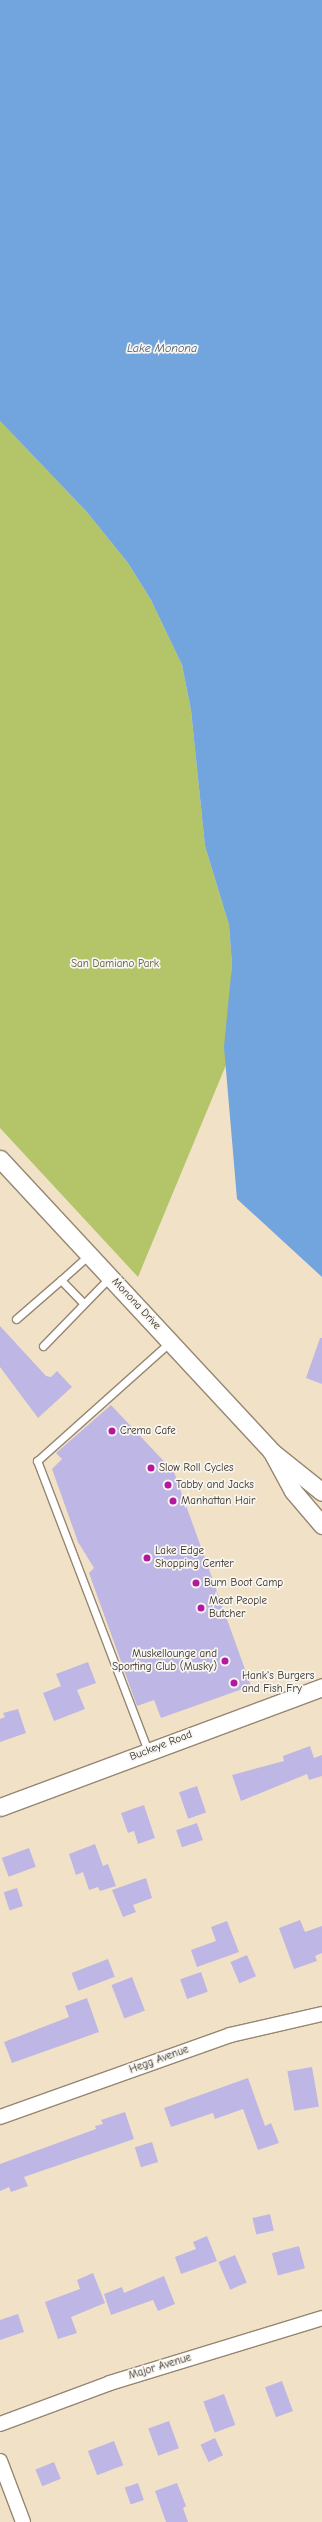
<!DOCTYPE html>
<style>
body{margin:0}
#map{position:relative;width:322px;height:2522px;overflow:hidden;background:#f1e2c7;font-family:"Comic Neue",sans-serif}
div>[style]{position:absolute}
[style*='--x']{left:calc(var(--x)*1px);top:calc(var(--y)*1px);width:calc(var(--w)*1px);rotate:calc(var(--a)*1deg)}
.green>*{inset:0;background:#b4c569}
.water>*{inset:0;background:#72a5de}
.building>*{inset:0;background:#beb6e4;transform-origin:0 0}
.roads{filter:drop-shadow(1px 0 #968672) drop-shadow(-1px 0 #968672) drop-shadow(0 1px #968672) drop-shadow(0 -1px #968672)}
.service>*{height:7px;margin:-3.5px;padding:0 3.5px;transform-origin:3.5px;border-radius:3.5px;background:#fff}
.minor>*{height:14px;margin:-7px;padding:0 7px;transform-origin:7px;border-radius:7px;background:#fff}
.tertiary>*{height:17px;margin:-8.5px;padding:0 8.5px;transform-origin:8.5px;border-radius:8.5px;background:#fff}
.dots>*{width:11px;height:11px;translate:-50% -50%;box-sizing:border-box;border:2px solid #f6f6f2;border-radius:50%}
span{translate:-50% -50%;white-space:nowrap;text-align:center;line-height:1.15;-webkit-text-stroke:3.5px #f6f6f2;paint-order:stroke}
.park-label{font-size:11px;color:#5f5834}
.street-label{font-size:11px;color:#3b2a1e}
.poi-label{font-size:11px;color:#3b2a1e}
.left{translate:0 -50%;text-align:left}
.right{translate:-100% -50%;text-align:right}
.water-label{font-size:12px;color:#4e5561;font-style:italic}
</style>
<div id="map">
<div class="green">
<div style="clip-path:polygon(0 421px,86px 511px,128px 563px,151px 600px,182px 665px,191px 710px,205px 846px,229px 925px,232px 965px,226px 1065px,138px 1277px,0 1128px)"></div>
</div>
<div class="water">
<div style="clip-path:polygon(0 0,322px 0,322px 1277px,237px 1199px,224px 1047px,232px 965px,229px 925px,205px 846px,191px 710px,182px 665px,151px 600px,128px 563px,86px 511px,0 421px)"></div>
</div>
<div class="building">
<div style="clip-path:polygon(0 1326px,46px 1376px,51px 1377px,57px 1371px,72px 1387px,38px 1418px,0 1367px)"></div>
<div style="clip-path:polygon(320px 1338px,322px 1338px,322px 1384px,306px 1378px)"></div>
<div style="clip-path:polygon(111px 1405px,174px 1472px,251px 1686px,161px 1718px,154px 1700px,137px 1706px,89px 1573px,94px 1568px,78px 1542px,52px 1469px,62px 1459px,56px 1453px)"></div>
<div style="clip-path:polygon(88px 1662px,96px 1683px,77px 1690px,85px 1709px,54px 1721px,43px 1693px,61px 1686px,56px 1674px)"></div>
<div style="clip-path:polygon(18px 1709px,26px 1733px,0 1742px,0 1719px,5px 1717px,3px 1713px)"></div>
<div style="clip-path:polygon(310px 1746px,314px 1758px,322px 1755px,322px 1776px,309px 1780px,307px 1774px,241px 1801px,232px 1775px,284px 1761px,283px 1756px)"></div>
<div style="left:197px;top:1786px;width:28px;height:19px;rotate:71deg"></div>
<div style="clip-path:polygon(144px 1805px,155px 1838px,138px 1844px,134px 1831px,128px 1833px,121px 1813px)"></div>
<div style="left:197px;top:1823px;width:18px;height:22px;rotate:71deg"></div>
<div style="clip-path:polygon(95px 1844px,103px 1866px,108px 1864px,116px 1886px,100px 1891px,98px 1887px,89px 1890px,83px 1872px,76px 1875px,69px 1854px)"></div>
<div style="left:29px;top:1848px;width:20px;height:29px;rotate:70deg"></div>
<div style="clip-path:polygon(146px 1878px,152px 1898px,133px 1905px,136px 1912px,123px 1917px,112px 1890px)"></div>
<div style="left:17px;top:1888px;width:19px;height:14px;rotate:72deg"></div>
<div style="clip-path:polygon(300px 1920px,305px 1932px,322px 1926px,322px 1953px,315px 1956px,317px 1961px,294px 1969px,279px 1928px)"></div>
<div style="clip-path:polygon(227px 1921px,239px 1952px,197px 1967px,191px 1950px,216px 1941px,211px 1927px)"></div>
<div style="left:247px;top:1955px;width:23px;height:18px;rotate:67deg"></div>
<div style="left:108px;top:1959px;width:19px;height:39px;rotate:69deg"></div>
<div style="left:201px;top:1972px;width:21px;height:22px;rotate:71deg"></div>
<div style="left:132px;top:1977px;width:36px;height:22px;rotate:69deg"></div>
<div style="clip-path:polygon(87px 1998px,99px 2032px,12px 2063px,4px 2042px,69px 2017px,65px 2006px)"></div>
<div style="left:312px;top:2067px;width:40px;height:25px;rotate:80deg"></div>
<div style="clip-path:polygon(248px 2078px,265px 2126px,271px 2123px,279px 2143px,258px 2150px,243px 2109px,215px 2119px,213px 2113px,171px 2127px,164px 2108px)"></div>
<div style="clip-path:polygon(125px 2112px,134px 2139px,24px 2177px,28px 2186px,11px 2192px,9px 2187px,0 2191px,0 2164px,96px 2129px,95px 2126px,103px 2124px,101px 2120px)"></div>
<div style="left:152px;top:2142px;width:21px;height:18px;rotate:73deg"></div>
<div style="left:270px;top:2214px;width:17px;height:18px;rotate:77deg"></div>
<div style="clip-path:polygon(207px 2236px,217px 2261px,181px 2274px,175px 2257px,196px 2249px,193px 2242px)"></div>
<div style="left:299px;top:2246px;width:23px;height:28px;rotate:75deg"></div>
<div style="left:235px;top:2255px;width:30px;height:18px;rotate:67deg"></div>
<div style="clip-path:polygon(93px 2273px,105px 2303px,71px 2317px,77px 2333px,58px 2339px,45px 2302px,80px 2289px,77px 2280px)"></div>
<div style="clip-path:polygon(164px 2276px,175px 2304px,158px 2311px,153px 2300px,111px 2315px,104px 2294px,122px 2287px,124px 2293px)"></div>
<div style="clip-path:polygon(18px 2314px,24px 2332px,0 2340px,0 2320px)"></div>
<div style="left:282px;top:2381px;width:32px;height:18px;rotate:70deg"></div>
<div style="left:224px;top:2394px;width:33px;height:22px;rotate:70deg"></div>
<div style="left:169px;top:2421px;width:29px;height:22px;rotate:70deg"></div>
<div style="left:215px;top:2438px;width:19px;height:16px;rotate:65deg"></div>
<div style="left:114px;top:2441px;width:26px;height:28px;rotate:69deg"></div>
<div style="left:54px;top:2462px;width:18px;height:20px;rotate:68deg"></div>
<div style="left:138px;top:2483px;width:18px;height:14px;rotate:71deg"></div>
<div style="clip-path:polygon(177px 2483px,186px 2506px,183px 2508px,188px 2522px,166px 2522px,155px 2491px)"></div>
</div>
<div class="roads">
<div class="service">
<div style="--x:61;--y:1280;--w:38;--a:-42"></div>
<div style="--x:16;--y:1319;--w:60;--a:-40.9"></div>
<div style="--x:61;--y:1280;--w:32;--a:46"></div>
<div style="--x:43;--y:1346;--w:96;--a:-45.8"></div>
<div style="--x:148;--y:1751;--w:311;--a:-110.9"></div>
<div style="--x:37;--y:1461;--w:178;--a:-41.8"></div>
</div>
<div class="minor">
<div style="--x:0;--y:2117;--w:244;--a:-19.6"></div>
<div style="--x:230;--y:2035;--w:94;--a:-12.9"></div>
<div style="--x:0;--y:2424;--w:117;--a:-20.4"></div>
<div style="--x:110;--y:2383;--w:222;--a:-17"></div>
<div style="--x:0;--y:2461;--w:65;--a:69.3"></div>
</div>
<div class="tertiary">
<div style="--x:0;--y:1159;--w:398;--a:47.1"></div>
<div style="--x:271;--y:1451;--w:65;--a:38.8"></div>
<div style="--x:273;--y:1454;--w:42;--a:61.6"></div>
<div style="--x:293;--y:1491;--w:45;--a:49.5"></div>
<div style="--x:0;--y:1807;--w:344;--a:-20.4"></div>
</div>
</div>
<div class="dots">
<div style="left:112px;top:1431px;background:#b5179e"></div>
<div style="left:151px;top:1468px;background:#b5179e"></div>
<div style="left:168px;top:1485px;background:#b5179e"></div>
<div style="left:173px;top:1501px;background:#b5179e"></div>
<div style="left:147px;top:1558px;background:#b5179e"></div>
<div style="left:196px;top:1583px;background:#b5179e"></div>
<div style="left:201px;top:1608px;background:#b5179e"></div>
<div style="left:225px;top:1661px;background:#b5179e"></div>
<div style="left:234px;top:1683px;background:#b5179e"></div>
</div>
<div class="park-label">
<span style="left:115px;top:964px">San Damiano Park</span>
</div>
<div class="street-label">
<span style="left:136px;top:1304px;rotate:47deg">Monona Drive</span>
<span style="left:161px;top:1746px;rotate:-21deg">Buckeye Road</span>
<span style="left:159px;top:2060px;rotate:-20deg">Hegg Avenue</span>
<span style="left:160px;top:2367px;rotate:-17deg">Major Avenue</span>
</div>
<div class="poi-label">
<span class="left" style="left:120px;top:1431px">Crema Cafe</span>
<span class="left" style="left:159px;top:1468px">Slow Roll Cycles</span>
<span class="left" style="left:176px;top:1485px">Tabby and Jacks</span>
<span class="left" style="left:181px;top:1501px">Manhattan Hair</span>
<span class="left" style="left:155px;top:1558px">Lake Edge<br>Shopping Center</span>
<span class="left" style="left:204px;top:1583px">Burn Boot Camp</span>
<span class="left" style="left:209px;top:1608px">Meat People<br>Butcher</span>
<span class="right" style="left:217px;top:1661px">Muskellounge and<br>Sporting Club (Musky)</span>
<span class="left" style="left:242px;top:1683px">Hank's Burgers<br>and Fish Fry</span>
</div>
<div class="water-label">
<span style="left:162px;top:349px">Lake Monona</span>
</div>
</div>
